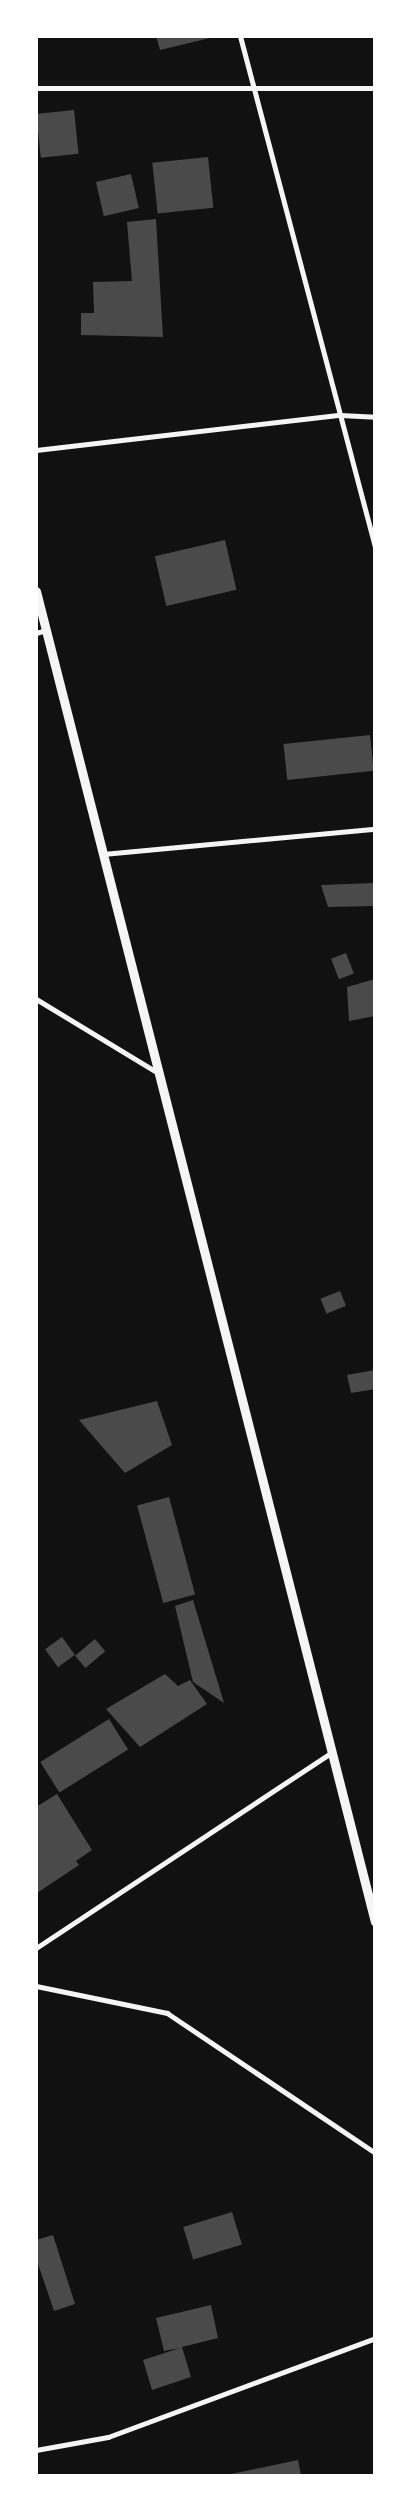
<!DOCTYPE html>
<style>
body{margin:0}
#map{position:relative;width:411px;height:2512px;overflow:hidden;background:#111;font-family:Roboto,sans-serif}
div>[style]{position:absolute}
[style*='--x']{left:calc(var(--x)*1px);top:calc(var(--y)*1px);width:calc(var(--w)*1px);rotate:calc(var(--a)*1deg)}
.building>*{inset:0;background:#4a4a4a;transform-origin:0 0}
.minor>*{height:5px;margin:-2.5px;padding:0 2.5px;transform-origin:2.5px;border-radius:2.5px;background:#f5f5f5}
.tertiary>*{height:9px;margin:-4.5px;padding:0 4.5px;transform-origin:4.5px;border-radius:4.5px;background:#f5f5f5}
span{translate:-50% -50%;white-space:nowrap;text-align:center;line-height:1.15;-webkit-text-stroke:4px #fff;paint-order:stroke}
.frame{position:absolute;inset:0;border:38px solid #fff;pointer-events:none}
</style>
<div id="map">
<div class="building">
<div style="clip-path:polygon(156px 36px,209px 36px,210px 38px,160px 50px)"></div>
<div style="left:74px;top:110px;width:44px;height:38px;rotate:84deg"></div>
<div style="left:208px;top:157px;width:51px;height:56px;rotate:84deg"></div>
<div style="left:131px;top:174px;width:35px;height:36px;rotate:77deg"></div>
<div style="clip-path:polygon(156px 219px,163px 337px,81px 335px,81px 313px,94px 313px,93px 282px,132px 281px,127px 222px)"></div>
<div style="left:225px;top:540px;width:51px;height:72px;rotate:77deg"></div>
<div style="left:370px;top:735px;width:36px;height:87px;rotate:84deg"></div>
<div style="clip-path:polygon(375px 883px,375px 906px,328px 907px,321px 885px)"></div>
<div style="left:346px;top:953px;width:22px;height:16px;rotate:69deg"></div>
<div style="clip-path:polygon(375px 979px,375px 1016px,349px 1021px,347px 987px)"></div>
<div style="left:340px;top:1291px;width:16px;height:21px;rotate:68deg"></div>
<div style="clip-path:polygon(375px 1370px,375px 1389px,351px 1393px,347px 1375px)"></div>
<div style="clip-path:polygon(157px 1401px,172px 1445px,125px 1473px,79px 1420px)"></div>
<div style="left:169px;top:1497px;width:101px;height:33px;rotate:75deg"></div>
<div style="clip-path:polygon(193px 1600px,224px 1703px,193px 1682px,175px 1606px)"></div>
<div style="left:62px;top:1637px;width:22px;height:21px;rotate:54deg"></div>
<div style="left:95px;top:1639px;width:16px;height:26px;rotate:50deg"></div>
<div style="clip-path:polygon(165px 1674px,178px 1686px,190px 1680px,207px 1704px,140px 1747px,106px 1709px)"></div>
<div style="left:109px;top:1719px;width:36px;height:81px;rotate:58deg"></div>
<div style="clip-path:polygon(57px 1794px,92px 1850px,76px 1861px,79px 1865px,37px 1893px,36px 1807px)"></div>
<div style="left:232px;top:2212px;width:34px;height:51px;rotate:73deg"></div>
<div style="clip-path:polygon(53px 2235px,75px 2304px,54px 2311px,36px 2258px,36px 2240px)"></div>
<div style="clip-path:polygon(211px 2305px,218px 2338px,182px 2347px,191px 2377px,152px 2390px,143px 2360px,180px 2348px,164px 2351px,156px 2318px)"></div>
<div style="clip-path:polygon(298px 2460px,301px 2476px,227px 2476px,227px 2475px)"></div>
</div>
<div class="minor">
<div style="--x:240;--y:36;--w:529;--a:75.2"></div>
<div style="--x:36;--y:88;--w:339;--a:0"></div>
<div style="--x:36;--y:450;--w:306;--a:-6.6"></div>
<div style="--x:340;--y:415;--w:35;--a:3"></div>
<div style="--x:36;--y:633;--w:10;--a:-17"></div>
<div style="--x:103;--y:854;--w:273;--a:-5.3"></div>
<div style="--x:36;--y:999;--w:143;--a:31.2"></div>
<div style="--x:36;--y:1948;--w:355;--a:-33.5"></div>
<div style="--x:36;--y:1986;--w:134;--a:11.6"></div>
<div style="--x:167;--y:2013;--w:251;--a:33.9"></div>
<div style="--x:36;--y:2450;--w:73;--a:-10.2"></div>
<div style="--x:108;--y:2437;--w:285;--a:-20.3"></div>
</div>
<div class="tertiary">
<div style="--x:36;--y:591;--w:1373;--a:75.71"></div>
</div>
<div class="frame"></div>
</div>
